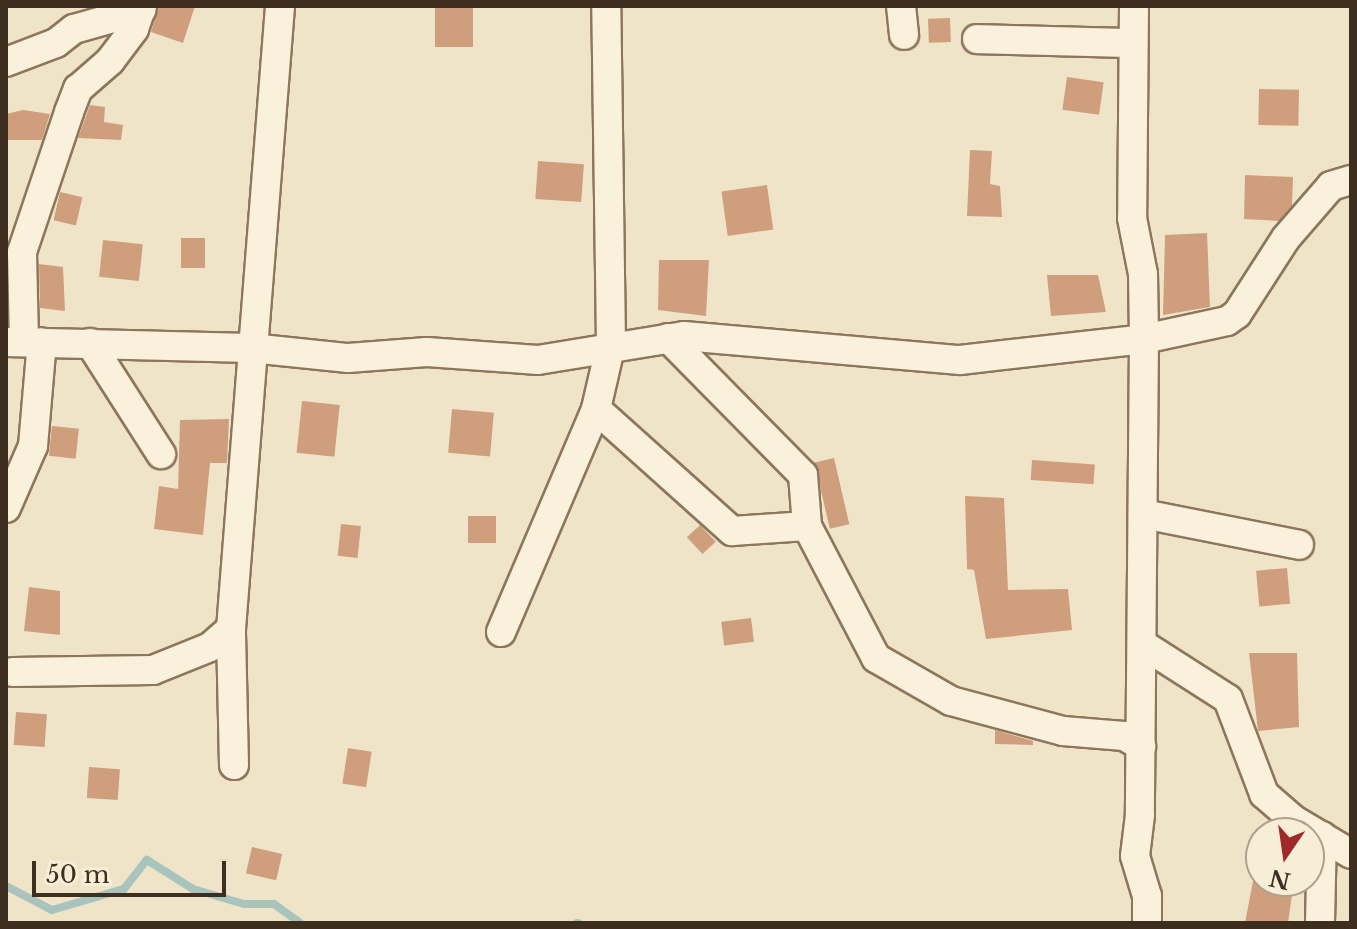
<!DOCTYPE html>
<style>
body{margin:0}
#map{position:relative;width:1357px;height:929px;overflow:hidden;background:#f0e4c8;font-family:"Libre Baskerville",serif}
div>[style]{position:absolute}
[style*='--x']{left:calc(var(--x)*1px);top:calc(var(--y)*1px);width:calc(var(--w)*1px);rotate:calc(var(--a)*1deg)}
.stream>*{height:8px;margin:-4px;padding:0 4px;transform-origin:4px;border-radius:4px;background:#a9c4bc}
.building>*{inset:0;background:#cf9f7d;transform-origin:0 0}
.roads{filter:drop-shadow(2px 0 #8d765c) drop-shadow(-2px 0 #8d765c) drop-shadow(0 2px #8d765c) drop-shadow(0 -2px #8d765c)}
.street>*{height:28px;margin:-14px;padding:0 14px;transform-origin:14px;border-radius:14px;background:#faf1dc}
span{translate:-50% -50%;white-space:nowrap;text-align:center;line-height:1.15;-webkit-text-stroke:6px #f7eed8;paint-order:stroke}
.frame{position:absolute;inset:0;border:8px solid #3d2e20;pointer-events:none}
.north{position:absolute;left:1245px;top:817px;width:80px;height:80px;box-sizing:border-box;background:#f7eed8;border:2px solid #ada18e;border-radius:50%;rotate:193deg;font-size:22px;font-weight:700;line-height:32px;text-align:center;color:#3d2e20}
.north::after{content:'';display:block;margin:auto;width:28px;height:36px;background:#9e2a2b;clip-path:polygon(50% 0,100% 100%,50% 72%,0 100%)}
.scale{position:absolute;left:32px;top:861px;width:194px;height:36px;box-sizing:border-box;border:4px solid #3d2e20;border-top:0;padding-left:10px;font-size:24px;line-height:28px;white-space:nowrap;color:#3d2e20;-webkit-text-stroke:6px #f7eed8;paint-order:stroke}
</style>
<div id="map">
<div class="stream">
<div style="--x:6;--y:886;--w:52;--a:27.6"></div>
<div style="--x:52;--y:910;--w:75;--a:-16.3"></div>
<div style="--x:124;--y:889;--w:37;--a:-52"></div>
<div style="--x:147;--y:860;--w:54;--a:32.2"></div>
<div style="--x:193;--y:889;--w:53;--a:16.4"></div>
<div style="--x:244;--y:904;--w:30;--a:0"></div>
<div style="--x:274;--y:904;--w:32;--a:36"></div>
<div style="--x:577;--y:923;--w:1;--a:0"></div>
</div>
<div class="building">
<div style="clip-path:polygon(159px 6px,195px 6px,183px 43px,151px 32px)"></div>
<div style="left:435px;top:6px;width:38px;height:41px"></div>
<div style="left:950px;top:18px;width:24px;height:22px;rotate:88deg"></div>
<div style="left:1067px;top:77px;width:37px;height:33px;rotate:8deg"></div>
<div style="left:1259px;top:89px;width:40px;height:36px;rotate:1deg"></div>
<div style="clip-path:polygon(90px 105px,105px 107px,104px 122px,123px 125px,121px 140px,78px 138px)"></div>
<div style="clip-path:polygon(23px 110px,50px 114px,42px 140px,6px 140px,6px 114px)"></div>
<div style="clip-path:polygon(970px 150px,992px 151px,990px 184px,1000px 186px,1002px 217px,967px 216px)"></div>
<div style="left:538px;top:161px;width:46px;height:38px;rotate:4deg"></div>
<div style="clip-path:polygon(1245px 175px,1293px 177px,1292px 206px,1279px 221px,1244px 219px)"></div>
<div style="left:767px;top:185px;width:45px;height:46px;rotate:82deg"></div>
<div style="left:60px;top:192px;width:23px;height:29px;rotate:13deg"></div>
<div style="clip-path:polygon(1207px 233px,1210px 307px,1163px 315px,1165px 235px)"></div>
<div style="left:181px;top:238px;width:24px;height:30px"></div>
<div style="left:103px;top:240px;width:40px;height:37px;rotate:6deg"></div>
<div style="clip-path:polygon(659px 260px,709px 260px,706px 316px,658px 310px)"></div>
<div style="clip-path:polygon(39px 264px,63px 267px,65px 311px,40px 308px)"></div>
<div style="clip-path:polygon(1047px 275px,1098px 275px,1106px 312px,1051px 316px)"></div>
<div style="left:302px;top:401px;width:38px;height:52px;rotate:6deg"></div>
<div style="left:452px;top:409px;width:42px;height:44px;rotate:5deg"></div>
<div style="clip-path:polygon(229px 419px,227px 463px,210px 463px,203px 535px,154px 529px,159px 486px,178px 489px,180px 420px)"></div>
<div style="left:52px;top:426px;width:27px;height:30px;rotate:6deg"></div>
<div style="left:834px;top:458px;width:68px;height:20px;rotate:77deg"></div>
<div style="left:1032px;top:460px;width:63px;height:20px;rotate:4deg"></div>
<div style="clip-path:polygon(965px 496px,1004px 498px,1008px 590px,1068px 589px,1072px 630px,986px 639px,974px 570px,967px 569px)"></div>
<div style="left:468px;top:516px;width:28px;height:27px"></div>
<div style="left:341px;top:524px;width:20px;height:32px;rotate:6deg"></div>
<div style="left:700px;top:525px;width:23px;height:18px;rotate:47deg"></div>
<div style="left:1287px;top:568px;width:36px;height:31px;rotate:85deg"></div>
<div style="clip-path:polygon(29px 587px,60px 591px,60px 635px,24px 631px)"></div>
<div style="left:751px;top:618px;width:24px;height:30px;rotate:83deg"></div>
<div style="clip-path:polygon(1249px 653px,1297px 653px,1299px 727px,1258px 731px)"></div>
<div style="left:16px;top:712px;width:31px;height:33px;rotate:4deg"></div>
<div style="clip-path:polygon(995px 730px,1033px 741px,1033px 745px,995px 744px)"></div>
<div style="left:348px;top:748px;width:24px;height:36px;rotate:9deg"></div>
<div style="left:89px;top:767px;width:31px;height:31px;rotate:4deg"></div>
<div style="left:252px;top:847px;width:31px;height:27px;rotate:13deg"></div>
<div style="clip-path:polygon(1253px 881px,1294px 881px,1288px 923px,1245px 923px)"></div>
</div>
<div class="roads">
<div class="street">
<div style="--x:901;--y:6;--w:29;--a:84"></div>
<div style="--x:1134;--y:6;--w:212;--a:90.5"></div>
<div style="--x:1132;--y:218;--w:57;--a:78.9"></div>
<div style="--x:1143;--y:274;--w:65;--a:89.1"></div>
<div style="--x:1144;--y:339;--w:476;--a:90.5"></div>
<div style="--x:1140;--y:815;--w:41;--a:97"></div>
<div style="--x:1135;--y:856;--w:42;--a:73.3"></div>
<div style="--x:1147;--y:896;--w:27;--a:90"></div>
<div style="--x:977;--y:39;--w:156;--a:1.5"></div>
<div style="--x:6;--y:62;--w:53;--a:-20.8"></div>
<div style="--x:56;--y:43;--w:23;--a:-38"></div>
<div style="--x:74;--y:29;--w:70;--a:-15.8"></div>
<div style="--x:668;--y:338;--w:192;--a:45.4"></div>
<div style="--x:803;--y:475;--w:51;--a:85.5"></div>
<div style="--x:807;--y:526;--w:149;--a:62.4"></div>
<div style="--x:876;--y:658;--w:86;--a:29.8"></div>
<div style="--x:951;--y:701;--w:116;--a:15"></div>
<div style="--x:1063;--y:731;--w:61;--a:4.7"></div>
<div style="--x:1124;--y:736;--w:20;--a:30"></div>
<div style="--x:24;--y:341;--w:89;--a:-91.3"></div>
<div style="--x:22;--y:252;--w:148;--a:-71.4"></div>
<div style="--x:69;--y:112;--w:25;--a:-69"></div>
<div style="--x:78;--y:89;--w:43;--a:-41.2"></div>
<div style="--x:110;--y:61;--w:40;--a:-53"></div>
<div style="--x:134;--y:29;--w:24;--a:-71"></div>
<div style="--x:6;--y:342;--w:245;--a:1.4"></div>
<div style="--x:251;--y:348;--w:98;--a:5.9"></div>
<div style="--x:348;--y:358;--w:79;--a:-4.3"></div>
<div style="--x:427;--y:352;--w:111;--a:4.1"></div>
<div style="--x:538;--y:360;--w:148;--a:-9.3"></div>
<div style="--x:684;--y:336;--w:277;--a:5"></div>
<div style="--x:960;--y:360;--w:185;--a:-6.5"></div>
<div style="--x:1144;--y:339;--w:85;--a:-12.2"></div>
<div style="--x:1227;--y:321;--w:12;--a:-35"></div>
<div style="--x:1237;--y:314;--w:90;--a:-57.2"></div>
<div style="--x:1286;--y:238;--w:69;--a:-49.1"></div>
<div style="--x:1331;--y:186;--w:21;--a:-17"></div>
<div style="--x:90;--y:343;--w:132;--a:57.4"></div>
<div style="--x:596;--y:409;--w:183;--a:41.9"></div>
<div style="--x:732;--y:531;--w:75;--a:-3.8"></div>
<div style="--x:6;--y:508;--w:68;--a:-66.5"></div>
<div style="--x:33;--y:446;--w:104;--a:-85.1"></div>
<div style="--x:1143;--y:514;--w:159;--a:11.2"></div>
<div style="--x:501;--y:632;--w:242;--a:-66.9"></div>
<div style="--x:596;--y:409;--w:67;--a:-77"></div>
<div style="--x:611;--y:344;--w:338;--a:-90.8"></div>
<div style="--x:1142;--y:644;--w:102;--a:32.6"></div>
<div style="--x:1228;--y:699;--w:102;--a:69.2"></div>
<div style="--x:1264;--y:794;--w:40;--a:41"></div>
<div style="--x:1294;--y:820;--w:66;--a:30.8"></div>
<div style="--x:13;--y:672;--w:140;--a:-0.8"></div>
<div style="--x:153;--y:670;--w:61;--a:-22"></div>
<div style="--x:210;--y:647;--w:28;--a:-41"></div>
<div style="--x:234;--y:765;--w:136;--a:-91.3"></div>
<div style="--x:231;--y:629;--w:625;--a:-85.5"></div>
<div style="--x:1320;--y:923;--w:87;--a:-88.7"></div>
</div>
</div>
<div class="frame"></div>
<div class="north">N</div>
<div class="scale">50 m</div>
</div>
